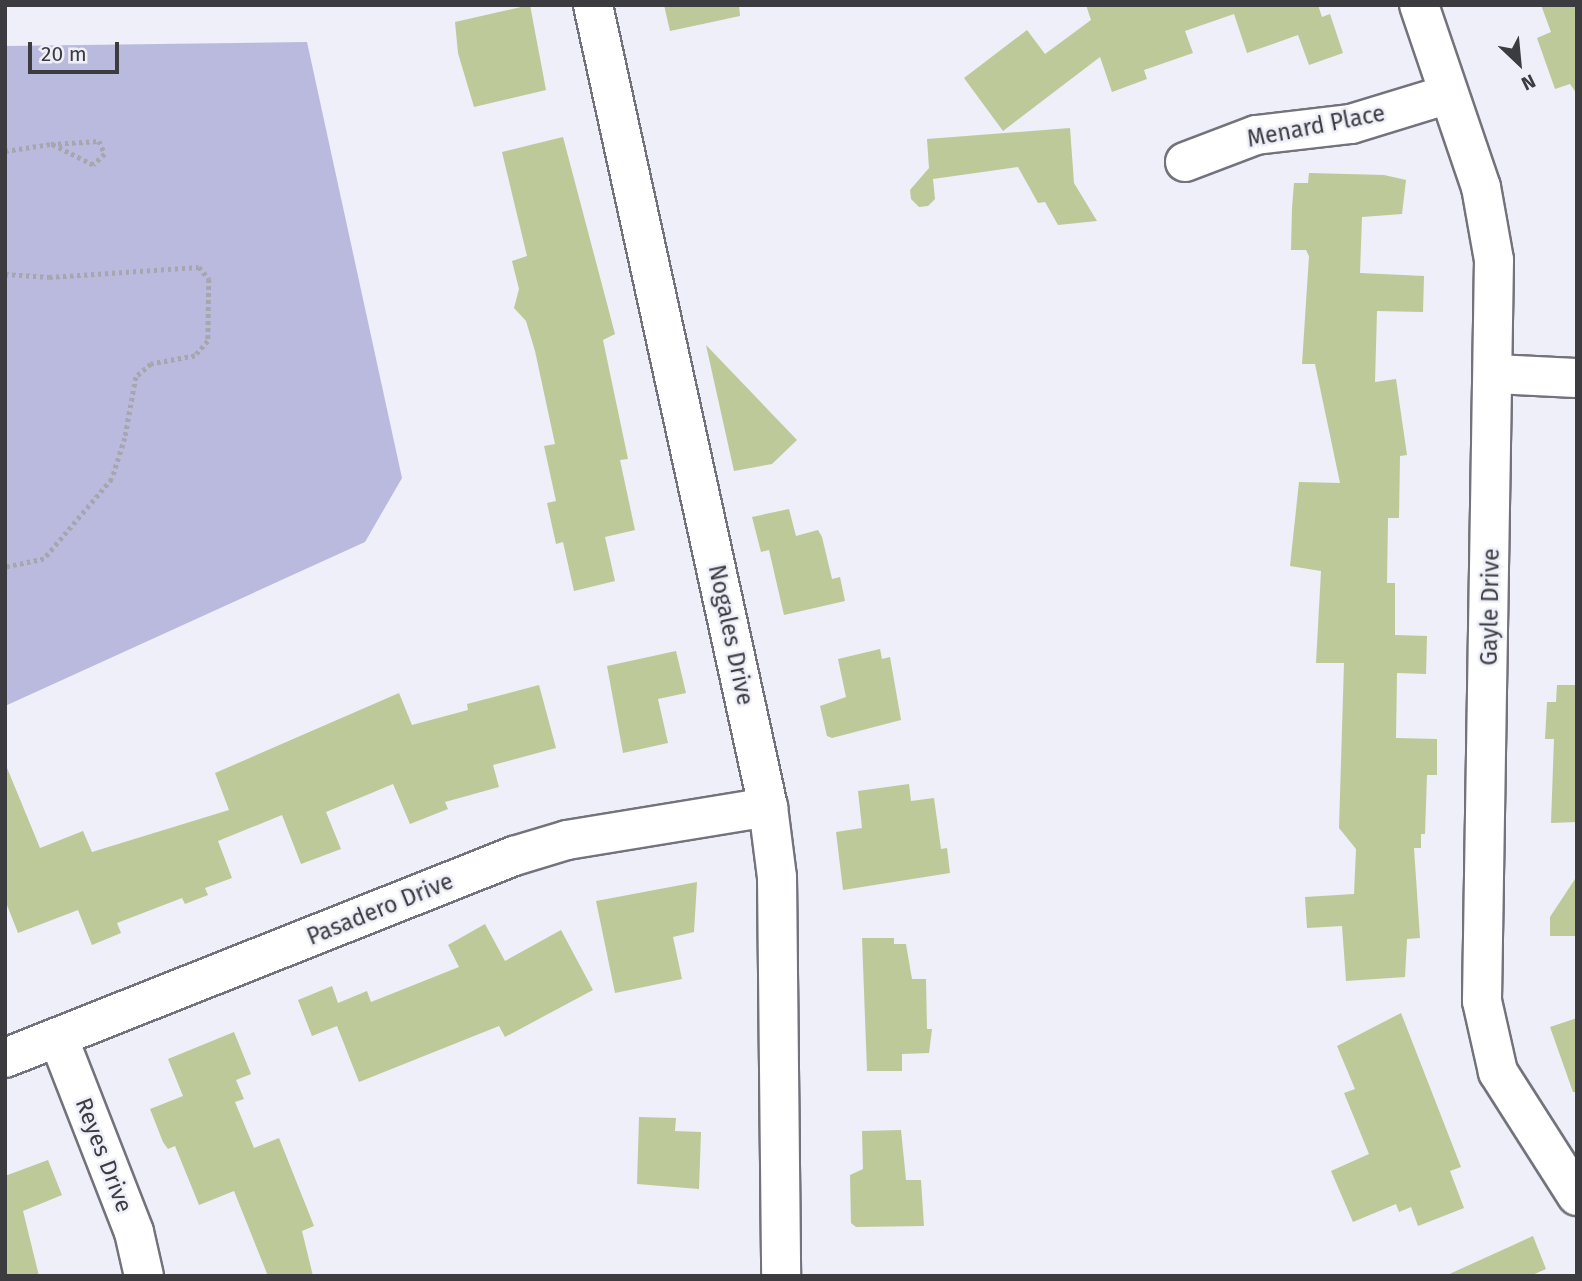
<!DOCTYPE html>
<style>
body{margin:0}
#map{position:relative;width:1582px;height:1281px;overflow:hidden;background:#eeeff8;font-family:"Fira Sans",sans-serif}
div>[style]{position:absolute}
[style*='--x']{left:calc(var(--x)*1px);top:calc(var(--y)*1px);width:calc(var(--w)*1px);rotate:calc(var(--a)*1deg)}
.green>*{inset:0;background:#b9bade}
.building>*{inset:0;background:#bdc998}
.path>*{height:4.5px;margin-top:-2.25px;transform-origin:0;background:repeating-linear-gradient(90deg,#a6a7ae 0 3.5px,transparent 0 7px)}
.roads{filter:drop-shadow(2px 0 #73737c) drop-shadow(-2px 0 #73737c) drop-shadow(0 2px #73737c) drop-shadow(0 -2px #73737c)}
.minor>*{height:38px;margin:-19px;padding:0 19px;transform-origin:19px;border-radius:19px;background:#fff}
span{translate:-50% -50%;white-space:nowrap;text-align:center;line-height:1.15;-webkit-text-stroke:5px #eeeff8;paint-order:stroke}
.street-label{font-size:23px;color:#3c3c40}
.frame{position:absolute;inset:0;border:7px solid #3c3c40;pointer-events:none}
.north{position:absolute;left:1484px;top:28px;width:70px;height:70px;-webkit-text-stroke:5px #eeeff8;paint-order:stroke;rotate:154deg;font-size:19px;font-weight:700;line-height:28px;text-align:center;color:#3c3c40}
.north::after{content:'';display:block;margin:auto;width:24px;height:32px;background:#3c3c40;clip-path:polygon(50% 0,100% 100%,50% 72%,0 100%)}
.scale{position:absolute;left:28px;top:42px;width:91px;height:32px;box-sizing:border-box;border:4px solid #3c3c40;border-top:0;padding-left:9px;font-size:21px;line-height:24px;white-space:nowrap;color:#3c3c40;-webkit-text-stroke:5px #eeeff8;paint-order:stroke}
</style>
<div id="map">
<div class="green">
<div style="clip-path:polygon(307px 42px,402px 478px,365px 542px,5px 706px,5px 46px)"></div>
</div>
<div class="building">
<div style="clip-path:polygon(530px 5px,546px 90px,474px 107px,458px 53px,455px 22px)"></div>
<div style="clip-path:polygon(664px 5px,739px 5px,740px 16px,670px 31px)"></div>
<div style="clip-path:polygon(1086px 5px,1318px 5px,1322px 17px,1330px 14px,1343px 53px,1309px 65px,1298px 35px,1247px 53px,1234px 14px,1185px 31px,1193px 53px,1144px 70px,1147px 79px,1112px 92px,1100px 57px,1003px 131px,964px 78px,1027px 30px,1045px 54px,1091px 20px)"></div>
<div style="clip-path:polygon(1541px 5px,1577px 5px,1577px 94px,1570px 84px,1555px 89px,1537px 38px,1551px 32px)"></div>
<div style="clip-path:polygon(1070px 128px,1074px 183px,1097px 221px,1058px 225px,1045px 202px,1038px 203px,1018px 167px,933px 179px,935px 199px,928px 206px,919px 207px,911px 199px,910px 190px,929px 168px,927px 139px)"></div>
<div style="clip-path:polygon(563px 137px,615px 334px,603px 340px,628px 459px,620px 460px,635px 530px,605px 537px,615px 581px,574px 591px,563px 542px,556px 544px,547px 503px,556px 501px,544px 446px,555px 444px,535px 351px,526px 321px,514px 308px,519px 289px,512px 261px,527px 256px,502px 152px)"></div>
<div style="clip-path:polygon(1309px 173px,1384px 175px,1406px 180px,1402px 214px,1362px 217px,1360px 273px,1424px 276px,1423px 312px,1377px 311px,1375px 382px,1396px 379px,1407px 455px,1400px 456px,1399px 518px,1388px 518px,1387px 583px,1395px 583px,1395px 635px,1427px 636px,1426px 674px,1397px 673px,1396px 738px,1437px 739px,1437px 775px,1427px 775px,1425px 834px,1421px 834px,1421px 848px,1414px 848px,1420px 938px,1407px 939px,1405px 977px,1346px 981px,1342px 926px,1307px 928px,1305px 897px,1354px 894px,1356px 849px,1339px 828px,1344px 663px,1316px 663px,1321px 571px,1290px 566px,1299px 482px,1340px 483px,1315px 364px,1302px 364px,1309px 256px,1306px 250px,1291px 250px,1292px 208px,1294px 183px,1308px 183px)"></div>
<div style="clip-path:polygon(706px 345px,797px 440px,772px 464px,734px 471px)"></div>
<div style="clip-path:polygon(789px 509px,796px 536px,818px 530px,822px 537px,832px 579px,840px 577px,845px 601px,784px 615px,769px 550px,761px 552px,752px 517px)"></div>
<div style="clip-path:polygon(880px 649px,882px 659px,890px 657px,901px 720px,832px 738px,827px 736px,820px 706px,846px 697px,838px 659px)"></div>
<div style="clip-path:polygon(676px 651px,686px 693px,658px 699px,668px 743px,623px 753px,607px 666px)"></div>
<div style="clip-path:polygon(539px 685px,556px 748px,493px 765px,499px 787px,445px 802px,448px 809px,410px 824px,393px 784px,326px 812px,341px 849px,301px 864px,282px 815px,218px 841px,232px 878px,205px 888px,208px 895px,185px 904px,182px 898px,117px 923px,121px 933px,92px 945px,78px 910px,18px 933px,5px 900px,5px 763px,40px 848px,83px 831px,92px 852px,229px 810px,215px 773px,399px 693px,412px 725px,468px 710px,467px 704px)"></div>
<div style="clip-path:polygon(1557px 685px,1577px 685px,1577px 822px,1551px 823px,1554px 739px,1545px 739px,1547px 702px,1556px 702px)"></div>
<div style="clip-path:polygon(909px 784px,911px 801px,934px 798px,941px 849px,947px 848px,950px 873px,843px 890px,836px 832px,862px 828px,858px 791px)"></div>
<div style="clip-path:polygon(1577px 876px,1577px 936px,1550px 936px,1550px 917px)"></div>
<div style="clip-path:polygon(697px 882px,694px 932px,673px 937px,682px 979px,615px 993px,596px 901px)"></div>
<div style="clip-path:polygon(485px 924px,505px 961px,561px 930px,593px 990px,505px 1037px,499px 1026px,359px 1082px,337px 1026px,312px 1036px,298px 1000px,332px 986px,338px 1003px,367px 991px,371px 1002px,459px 967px,448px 945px)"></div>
<div style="clip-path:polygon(862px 938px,894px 938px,894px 944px,906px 944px,912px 979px,926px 979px,927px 1029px,932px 1029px,929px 1053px,902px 1054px,902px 1071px,867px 1071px)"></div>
<div style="clip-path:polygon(1401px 1013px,1461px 1167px,1450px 1171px,1464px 1208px,1418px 1226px,1411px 1207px,1399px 1212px,1396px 1204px,1353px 1222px,1331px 1171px,1369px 1154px,1344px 1093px,1355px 1089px,1337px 1046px)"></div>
<div style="clip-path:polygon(1577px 1018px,1577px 1092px,1573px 1092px,1550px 1027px)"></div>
<div style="clip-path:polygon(234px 1032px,251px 1074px,236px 1080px,244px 1099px,235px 1102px,254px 1148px,279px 1138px,314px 1226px,302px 1231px,313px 1276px,268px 1276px,234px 1191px,199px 1205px,175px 1146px,168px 1149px,163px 1142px,150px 1109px,183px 1096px,168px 1059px)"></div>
<div style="clip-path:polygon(639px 1117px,676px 1118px,675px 1131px,701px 1132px,699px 1189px,637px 1184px)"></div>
<div style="clip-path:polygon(901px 1130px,906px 1180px,921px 1180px,924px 1226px,856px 1227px,851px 1223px,850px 1175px,863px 1169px,862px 1131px)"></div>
<div style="clip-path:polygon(48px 1160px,62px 1195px,23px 1211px,39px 1276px,5px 1276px,5px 1176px)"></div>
<div style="clip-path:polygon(1533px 1236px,1546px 1269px,1530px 1276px,1445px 1276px)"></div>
</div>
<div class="path">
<div style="--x:5;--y:151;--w:47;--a:-8.7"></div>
<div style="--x:51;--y:144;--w:48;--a:-3.6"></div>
<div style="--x:99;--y:141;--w:14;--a:65"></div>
<div style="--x:105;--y:154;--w:16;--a:137"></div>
<div style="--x:93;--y:165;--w:47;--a:-153.4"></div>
<div style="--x:5;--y:274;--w:44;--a:3.9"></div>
<div style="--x:49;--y:277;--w:150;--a:-3.8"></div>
<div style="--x:199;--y:267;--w:16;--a:50"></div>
<div style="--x:209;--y:279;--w:62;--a:90.9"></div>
<div style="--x:208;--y:341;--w:20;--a:131"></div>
<div style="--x:195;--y:356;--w:45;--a:169.7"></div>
<div style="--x:151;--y:364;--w:20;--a:139"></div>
<div style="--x:136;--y:377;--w:62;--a:100.2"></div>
<div style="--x:125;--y:438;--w:43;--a:107.6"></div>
<div style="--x:112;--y:479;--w:105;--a:130.4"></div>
<div style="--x:44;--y:559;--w:40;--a:168"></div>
</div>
<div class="roads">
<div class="minor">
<div style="--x:593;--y:5;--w:821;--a:77.69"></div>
<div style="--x:768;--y:807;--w:71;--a:82.7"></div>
<div style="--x:777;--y:877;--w:399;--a:89.4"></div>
<div style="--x:1419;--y:5;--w:192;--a:71.2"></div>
<div style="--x:1481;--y:187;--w:74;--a:79.9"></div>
<div style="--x:1494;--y:260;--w:741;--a:90.93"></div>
<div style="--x:1482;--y:1001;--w:73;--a:77.3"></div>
<div style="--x:1498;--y:1072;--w:147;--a:57.5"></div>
<div style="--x:1185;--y:162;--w:76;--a:-20.8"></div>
<div style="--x:1256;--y:135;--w:96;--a:-6.6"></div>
<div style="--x:1351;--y:124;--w:102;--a:-17"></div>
<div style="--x:1494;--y:374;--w:83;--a:2.8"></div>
<div style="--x:58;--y:1037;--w:209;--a:68.7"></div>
<div style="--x:134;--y:1232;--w:45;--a:77.2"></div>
<div style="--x:5;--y:1058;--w:548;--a:-21.65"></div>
<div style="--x:514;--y:856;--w:55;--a:-16.8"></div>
<div style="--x:567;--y:840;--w:204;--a:-9.3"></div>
</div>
</div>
<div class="street-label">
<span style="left:1316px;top:126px;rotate:-11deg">Menard Place</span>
<span style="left:1490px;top:607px;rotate:-89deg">Gayle Drive</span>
<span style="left:731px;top:635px;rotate:78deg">Nogales Drive</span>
<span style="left:380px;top:909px;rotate:-22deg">Pasadero Drive</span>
<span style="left:104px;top:1155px;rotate:69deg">Reyes Drive</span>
</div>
<div class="frame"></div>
<div class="north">N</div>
<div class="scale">20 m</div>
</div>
